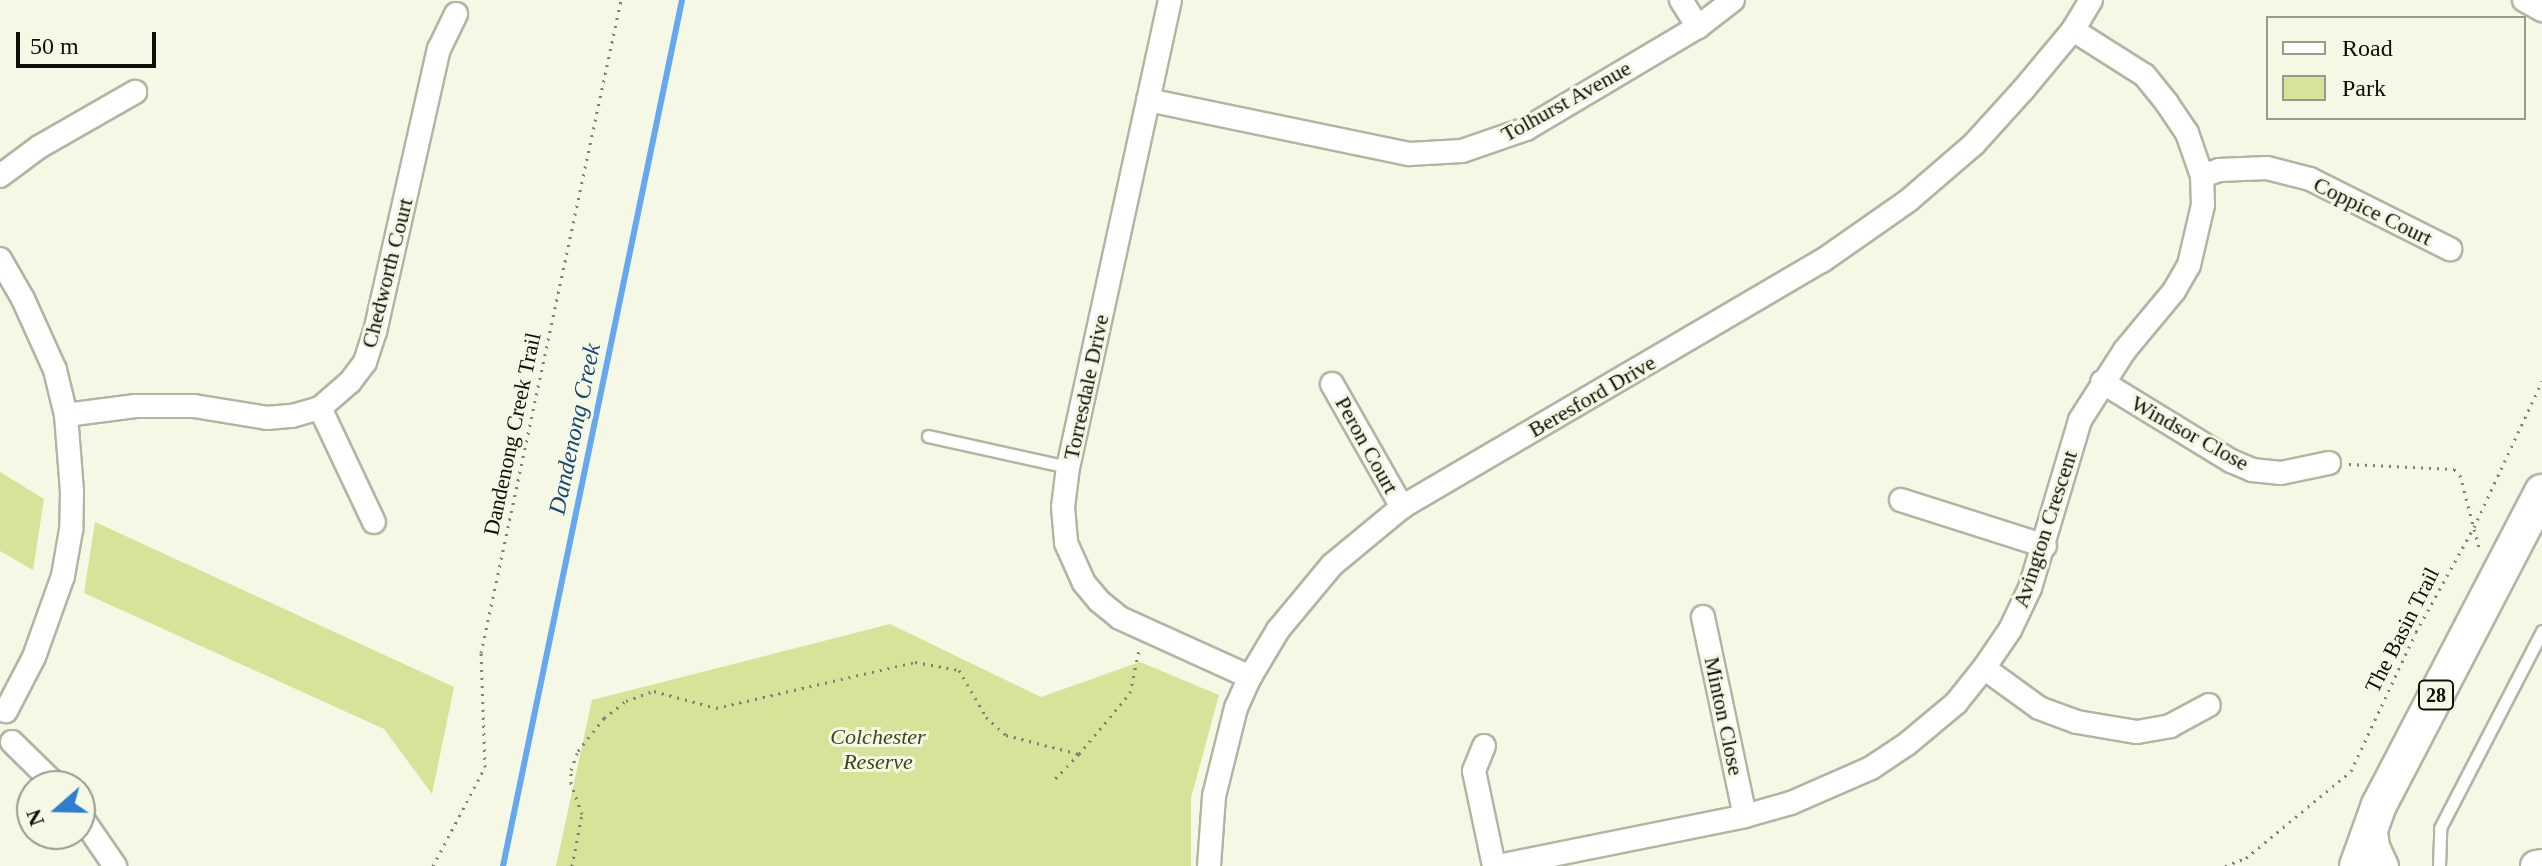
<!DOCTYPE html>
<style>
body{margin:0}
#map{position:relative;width:2542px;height:866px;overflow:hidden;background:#f4f8e4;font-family:"Times New Roman",serif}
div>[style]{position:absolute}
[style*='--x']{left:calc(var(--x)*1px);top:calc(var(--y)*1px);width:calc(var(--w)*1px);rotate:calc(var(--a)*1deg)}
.green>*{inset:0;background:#d7e399}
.stream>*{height:6px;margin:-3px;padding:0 3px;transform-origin:3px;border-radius:3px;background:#66a8ef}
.path>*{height:3px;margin-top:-1.5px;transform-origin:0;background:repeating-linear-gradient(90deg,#7d8072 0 2px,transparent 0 8px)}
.roads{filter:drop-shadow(2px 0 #b1b5a2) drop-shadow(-2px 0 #b1b5a2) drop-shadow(0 2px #b1b5a2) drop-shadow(0 -2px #b1b5a2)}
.lane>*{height:11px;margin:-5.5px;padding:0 5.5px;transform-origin:5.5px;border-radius:5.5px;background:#fff}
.street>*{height:22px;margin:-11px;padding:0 11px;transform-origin:11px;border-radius:11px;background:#fff}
.secondary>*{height:30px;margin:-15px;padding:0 15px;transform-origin:15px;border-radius:15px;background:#fff}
.primary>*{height:34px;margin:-17px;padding:0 17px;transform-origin:17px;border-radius:17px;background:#fff}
span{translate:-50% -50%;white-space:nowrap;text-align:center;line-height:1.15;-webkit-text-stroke:6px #f4f8e4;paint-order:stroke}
.shield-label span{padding:2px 6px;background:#f4f8e4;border:2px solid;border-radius:6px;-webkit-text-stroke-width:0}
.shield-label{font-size:20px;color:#0e0f08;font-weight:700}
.street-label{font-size:22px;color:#0e0f08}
.park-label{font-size:22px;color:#3e431a;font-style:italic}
.water-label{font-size:24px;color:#194674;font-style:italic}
.legend{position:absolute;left:2266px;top:16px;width:260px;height:104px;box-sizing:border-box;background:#f4f8e4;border:2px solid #989b8c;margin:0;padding:10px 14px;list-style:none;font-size:24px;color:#0e0f08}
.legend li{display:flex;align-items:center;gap:16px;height:40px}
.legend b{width:40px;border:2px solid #989b8c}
.north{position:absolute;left:16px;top:770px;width:80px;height:80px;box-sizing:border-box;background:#f4f8e4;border:2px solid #989b8c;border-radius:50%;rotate:250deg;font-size:22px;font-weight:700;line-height:32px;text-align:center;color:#0e0f08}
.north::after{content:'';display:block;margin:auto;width:28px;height:36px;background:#2f7ece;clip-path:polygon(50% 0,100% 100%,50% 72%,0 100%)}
.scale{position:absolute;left:16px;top:32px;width:140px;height:36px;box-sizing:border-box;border:4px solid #0e0f08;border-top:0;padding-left:10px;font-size:24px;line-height:28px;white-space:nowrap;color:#0e0f08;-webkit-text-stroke:6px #f4f8e4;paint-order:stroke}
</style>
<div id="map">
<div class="green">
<div style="clip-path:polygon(0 472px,44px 499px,33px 570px,0 551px)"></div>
<div style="clip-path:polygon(95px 522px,454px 687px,432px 794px,384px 729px,84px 593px)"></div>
<div style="clip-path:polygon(890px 624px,1041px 697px,1140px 662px,1219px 695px,1191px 798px,1191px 866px,556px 866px,592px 700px)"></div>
</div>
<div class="stream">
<div style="--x:503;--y:866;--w:884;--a:-78.32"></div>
</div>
<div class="path">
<div style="--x:2349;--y:464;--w:105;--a:2.7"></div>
<div style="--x:2454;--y:469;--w:8;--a:45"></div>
<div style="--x:2460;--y:475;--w:80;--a:75.4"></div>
<div style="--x:1079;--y:754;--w:80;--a:-50.1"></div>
<div style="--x:1130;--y:693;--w:44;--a:-78.2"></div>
<div style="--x:433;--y:866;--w:112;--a:-62.3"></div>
<div style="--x:485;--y:767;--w:114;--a:-92"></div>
<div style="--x:481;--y:653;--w:668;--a:-77.9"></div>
<div style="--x:572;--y:866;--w:53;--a:-79.1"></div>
<div style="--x:582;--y:814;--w:33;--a:-110"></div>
<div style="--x:571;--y:783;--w:13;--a:-90"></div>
<div style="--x:571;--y:770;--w:20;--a:-70"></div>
<div style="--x:578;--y:751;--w:42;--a:-51.8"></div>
<div style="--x:604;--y:718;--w:28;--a:-38"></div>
<div style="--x:626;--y:701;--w:30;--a:-20"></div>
<div style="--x:654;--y:691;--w:64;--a:15.3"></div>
<div style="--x:716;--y:708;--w:204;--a:-13"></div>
<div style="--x:915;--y:662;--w:45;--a:10.3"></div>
<div style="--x:959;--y:670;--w:54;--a:60.1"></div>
<div style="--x:986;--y:717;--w:27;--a:42"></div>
<div style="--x:1006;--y:735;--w:75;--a:14.6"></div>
<div style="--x:1079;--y:754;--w:37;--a:134"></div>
<div style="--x:2225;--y:866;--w:22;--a:-21"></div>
<div style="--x:2246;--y:858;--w:136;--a:-39.6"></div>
<div style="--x:2351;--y:771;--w:153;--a:-64.9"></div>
<div style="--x:2416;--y:632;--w:120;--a:-61.1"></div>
<div style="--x:2474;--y:527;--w:161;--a:-65"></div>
</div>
<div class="roads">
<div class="lane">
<div style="--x:928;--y:436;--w:143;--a:12.5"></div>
<div style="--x:2439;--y:866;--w:38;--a:-88"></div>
<div style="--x:2440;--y:828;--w:222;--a:-62.6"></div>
</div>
<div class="street">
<div style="--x:1170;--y:0;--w:478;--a:102.3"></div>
<div style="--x:1068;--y:467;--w:40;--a:97.1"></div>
<div style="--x:1063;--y:507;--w:36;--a:85"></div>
<div style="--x:1066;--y:543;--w:44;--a:65.8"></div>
<div style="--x:1084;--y:583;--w:23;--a:50"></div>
<div style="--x:1099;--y:601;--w:27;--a:39"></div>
<div style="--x:1120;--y:618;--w:143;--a:24.4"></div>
<div style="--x:1681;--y:0;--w:32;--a:58"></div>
<div style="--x:2524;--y:0;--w:21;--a:29"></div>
<div style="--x:1148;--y:100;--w:267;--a:11.7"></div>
<div style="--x:1409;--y:154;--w:53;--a:-3.2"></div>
<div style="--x:1462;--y:151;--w:68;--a:-19"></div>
<div style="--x:1526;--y:129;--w:200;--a:-30.7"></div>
<div style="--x:1698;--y:27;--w:44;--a:-37.6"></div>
<div style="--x:0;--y:176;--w:49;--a:-36.6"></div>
<div style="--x:39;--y:147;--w:111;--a:-29.8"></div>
<div style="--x:2202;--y:176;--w:18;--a:-19"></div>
<div style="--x:2219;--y:170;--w:48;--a:-2.4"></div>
<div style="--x:2267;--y:168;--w:44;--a:14.3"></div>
<div style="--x:2310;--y:179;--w:157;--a:26.6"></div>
<div style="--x:0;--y:259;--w:46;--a:60.1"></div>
<div style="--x:23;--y:299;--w:78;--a:65.7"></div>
<div style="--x:55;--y:370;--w:46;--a:76.3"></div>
<div style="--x:66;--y:415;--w:76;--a:85.5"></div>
<div style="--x:72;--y:491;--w:39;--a:91"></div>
<div style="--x:71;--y:530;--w:47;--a:99.9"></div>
<div style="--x:63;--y:576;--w:86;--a:109.7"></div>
<div style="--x:34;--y:657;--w:61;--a:117.4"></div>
<div style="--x:2102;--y:382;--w:151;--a:31.5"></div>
<div style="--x:2231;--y:461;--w:23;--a:23"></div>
<div style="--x:2252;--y:470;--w:29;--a:6"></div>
<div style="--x:2281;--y:473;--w:49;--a:-11.8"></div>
<div style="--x:1332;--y:384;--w:142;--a:60.4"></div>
<div style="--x:320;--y:408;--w:126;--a:64.7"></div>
<div style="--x:66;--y:415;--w:70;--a:-7.4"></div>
<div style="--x:135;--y:406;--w:59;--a:0"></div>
<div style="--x:194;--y:406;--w:74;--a:9.3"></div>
<div style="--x:267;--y:418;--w:25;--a:-5"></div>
<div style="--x:292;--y:416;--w:29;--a:-16"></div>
<div style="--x:320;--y:408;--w:40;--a:-41"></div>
<div style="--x:350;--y:382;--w:25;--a:-53"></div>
<div style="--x:365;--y:362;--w:32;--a:-72"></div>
<div style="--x:375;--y:332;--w:290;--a:-77.3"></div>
<div style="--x:439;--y:49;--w:39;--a:-64"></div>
<div style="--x:1901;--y:500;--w:151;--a:17.7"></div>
<div style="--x:1703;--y:617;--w:203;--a:78.1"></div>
<div style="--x:1984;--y:668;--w:68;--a:36"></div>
<div style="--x:2039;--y:708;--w:40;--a:20.2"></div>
<div style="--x:2077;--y:722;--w:61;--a:9.5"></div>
<div style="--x:2137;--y:732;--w:34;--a:-10"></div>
<div style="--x:2170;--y:726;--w:44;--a:-28.3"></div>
<div style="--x:12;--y:742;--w:63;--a:44.4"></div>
<div style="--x:1484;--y:746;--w:27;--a:112"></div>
<div style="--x:1474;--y:771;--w:97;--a:78.1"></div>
<div style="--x:80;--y:815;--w:62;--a:55.5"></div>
<div style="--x:1209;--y:866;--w:70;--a:-85.9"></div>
<div style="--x:1214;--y:796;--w:91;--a:-76"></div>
<div style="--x:1236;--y:708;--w:34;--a:-66"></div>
<div style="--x:1250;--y:677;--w:55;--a:-59.2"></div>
<div style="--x:1278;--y:630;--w:85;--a:-50.3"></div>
<div style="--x:1332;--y:565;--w:91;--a:-39.6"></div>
<div style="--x:1402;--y:507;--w:487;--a:-30.4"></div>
<div style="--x:1822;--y:261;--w:106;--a:-35"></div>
<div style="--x:1909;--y:200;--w:86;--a:-40.7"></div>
<div style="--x:1974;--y:144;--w:73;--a:-47.8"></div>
<div style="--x:2023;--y:90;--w:78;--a:-50.2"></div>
<div style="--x:2073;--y:30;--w:35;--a:-59"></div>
<div style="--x:1498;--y:866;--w:252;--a:-11.4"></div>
<div style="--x:1745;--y:816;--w:48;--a:-15.8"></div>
<div style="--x:1791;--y:803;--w:87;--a:-23.6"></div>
<div style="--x:1871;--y:768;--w:43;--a:-33.7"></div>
<div style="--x:1907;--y:744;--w:64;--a:-39.9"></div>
<div style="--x:1956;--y:703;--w:45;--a:-51.3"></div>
<div style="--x:1984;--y:668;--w:46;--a:-55.6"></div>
<div style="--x:2010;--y:630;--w:47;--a:-64.5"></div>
<div style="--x:2030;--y:588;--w:175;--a:-73.4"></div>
<div style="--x:2080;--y:420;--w:83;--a:-57.3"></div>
<div style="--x:2125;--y:350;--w:77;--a:-50.3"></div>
<div style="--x:2174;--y:291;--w:30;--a:-60"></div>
<div style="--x:2189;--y:265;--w:62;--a:-76.9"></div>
<div style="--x:2203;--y:205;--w:29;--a:-92"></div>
<div style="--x:2202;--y:176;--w:46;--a:-109.2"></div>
<div style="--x:2187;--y:133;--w:36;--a:-124"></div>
<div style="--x:2167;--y:103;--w:36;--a:-129"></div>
<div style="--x:2144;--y:75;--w:84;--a:-147.6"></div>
</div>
<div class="secondary">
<div style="--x:2371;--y:825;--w:22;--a:82"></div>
<div style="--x:2374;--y:847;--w:21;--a:65"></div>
<div style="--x:2536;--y:866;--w:6;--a:-9"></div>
</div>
<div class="primary">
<div style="--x:2357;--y:866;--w:65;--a:-70.2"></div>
<div style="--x:2379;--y:805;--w:353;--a:-62.5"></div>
</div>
</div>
<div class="shield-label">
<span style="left:2436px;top:695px">28</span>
</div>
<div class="street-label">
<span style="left:1566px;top:101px;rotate:-29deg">Tolhurst Avenue</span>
<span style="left:2373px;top:211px;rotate:26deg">Coppice Court</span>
<span style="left:387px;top:273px;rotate:-76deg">Chedworth Court</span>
<span style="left:1086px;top:387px;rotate:-78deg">Torresdale Drive</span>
<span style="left:1592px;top:396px;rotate:-30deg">Beresford Drive</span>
<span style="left:2190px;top:433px;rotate:29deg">Windsor Close</span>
<span style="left:512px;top:434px;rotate:-78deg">Dandenong Creek Trail</span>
<span style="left:1367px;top:445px;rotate:61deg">Peron Court</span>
<span style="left:2045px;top:529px;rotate:-72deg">Avington Crescent</span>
<span style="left:2402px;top:630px;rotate:-63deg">The Basin Trail</span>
<span style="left:1724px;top:716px;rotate:78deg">Minton Close</span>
</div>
<div class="park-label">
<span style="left:878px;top:749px">Colchester<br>Reserve</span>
</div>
<div class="water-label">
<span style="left:575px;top:429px;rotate:-78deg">Dandenong Creek</span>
</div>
<ul class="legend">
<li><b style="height:10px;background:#fff"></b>Road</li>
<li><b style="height:22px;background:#d7e399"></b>Park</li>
</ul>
<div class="north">N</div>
<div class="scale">50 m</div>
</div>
